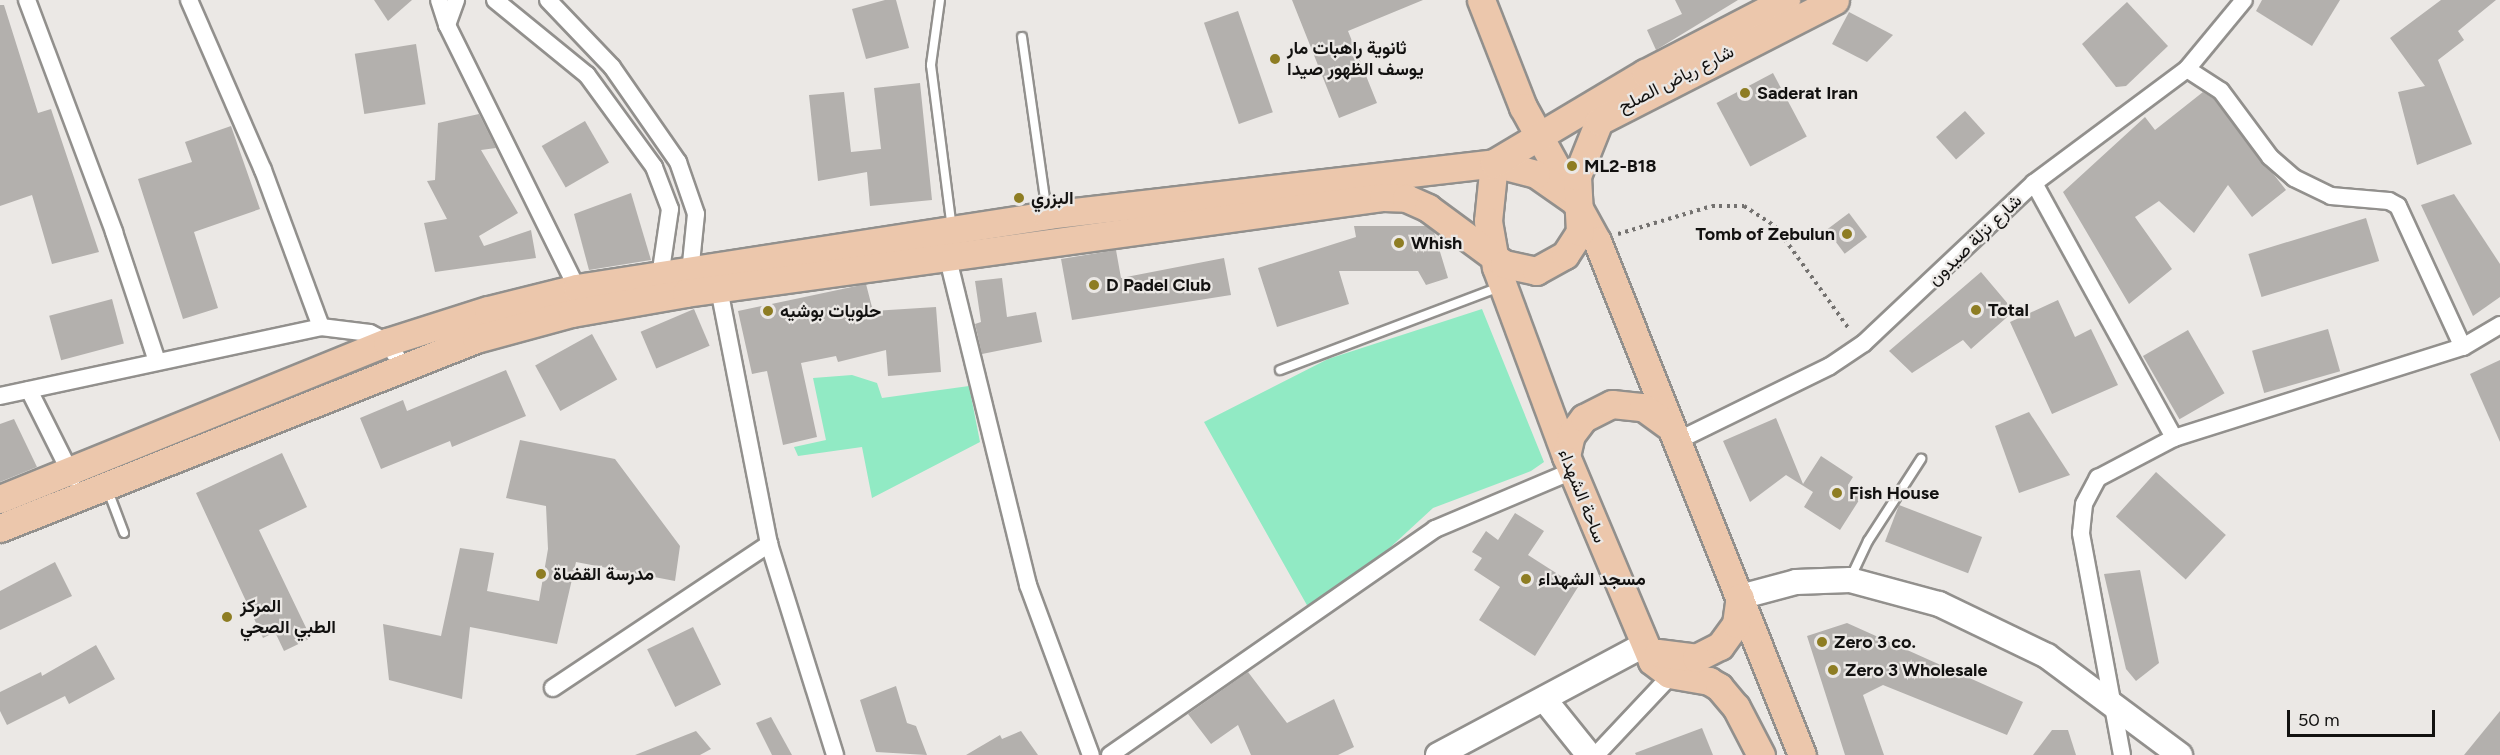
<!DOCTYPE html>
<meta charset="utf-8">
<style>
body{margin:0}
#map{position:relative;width:2500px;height:755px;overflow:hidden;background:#ebe8e5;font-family:Figtree,Vazirmatn,sans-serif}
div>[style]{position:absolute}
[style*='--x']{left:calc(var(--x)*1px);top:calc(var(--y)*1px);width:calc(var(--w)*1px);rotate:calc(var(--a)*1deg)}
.green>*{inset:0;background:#91eac4}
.building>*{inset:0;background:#b3b0ad;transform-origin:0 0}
.path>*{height:4px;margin-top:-2px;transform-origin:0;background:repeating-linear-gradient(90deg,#747270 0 3px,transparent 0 7.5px)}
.roads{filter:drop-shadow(2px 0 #92908d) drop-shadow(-2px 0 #92908d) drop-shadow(0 2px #92908d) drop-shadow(0 -2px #92908d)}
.lane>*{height:8px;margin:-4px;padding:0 4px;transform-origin:4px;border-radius:4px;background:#fff}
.street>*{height:16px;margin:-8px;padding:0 8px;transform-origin:8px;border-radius:8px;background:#fff}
.secondary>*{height:24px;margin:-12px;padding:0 12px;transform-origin:12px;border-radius:12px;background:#fff}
.primary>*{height:27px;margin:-13.5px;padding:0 13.5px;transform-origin:13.5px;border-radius:13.5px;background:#ecc7ac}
.dots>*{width:16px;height:16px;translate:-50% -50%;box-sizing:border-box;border:3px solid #ebe8e5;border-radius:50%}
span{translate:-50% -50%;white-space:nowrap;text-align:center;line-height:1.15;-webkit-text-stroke:4.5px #ebe8e5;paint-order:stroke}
.poi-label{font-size:18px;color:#121110;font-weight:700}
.left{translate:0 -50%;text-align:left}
.right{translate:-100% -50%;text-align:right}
.street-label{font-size:18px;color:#121110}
.scale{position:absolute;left:2287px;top:710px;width:148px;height:27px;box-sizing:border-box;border:3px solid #121110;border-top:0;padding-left:8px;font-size:18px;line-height:21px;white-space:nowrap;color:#121110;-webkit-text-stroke:4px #ebe8e5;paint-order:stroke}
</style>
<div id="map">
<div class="green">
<div style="clip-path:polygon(1482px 309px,1544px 462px,1531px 471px,1433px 508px,1370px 566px,1308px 607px,1204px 422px,1328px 359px)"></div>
<div style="clip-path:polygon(852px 375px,877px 383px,882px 398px,969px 386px,980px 442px,872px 498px,862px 447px,798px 456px,794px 447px,826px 440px,813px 378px)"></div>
</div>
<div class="building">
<div style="clip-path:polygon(374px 0,412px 0,388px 21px)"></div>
<div style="clip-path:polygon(885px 0,896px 0,909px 48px,866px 59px,852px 9px)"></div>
<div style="clip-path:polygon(1292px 0,1423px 0,1348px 31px,1377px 103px,1339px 118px)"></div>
<div style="clip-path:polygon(1675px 0,1738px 0,1656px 50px,1647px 30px,1682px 14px)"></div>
<div style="clip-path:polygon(2262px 0,2340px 0,2312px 46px,2256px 11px)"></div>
<div style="clip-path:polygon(2441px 0,2496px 0,2458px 31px,2464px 40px,2438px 60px,2472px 144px,2417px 165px,2398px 92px,2425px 86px,2390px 38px)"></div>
<div style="clip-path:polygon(2127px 2px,2168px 46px,2126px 86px,2116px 87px,2082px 44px)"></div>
<div style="clip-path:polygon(0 5px,4px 5px,38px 113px,51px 109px,99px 252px,52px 264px,32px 195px,0 206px)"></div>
<div style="left:1238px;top:11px;width:107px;height:36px;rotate:71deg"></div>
<div style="clip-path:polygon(1849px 12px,1893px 35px,1867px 62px,1832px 44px)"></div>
<div style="left:416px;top:44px;width:61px;height:62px;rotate:81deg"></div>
<div style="left:1773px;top:73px;width:72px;height:64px;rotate:62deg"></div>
<div style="clip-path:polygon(920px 83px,932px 200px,870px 206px,867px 172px,818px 181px,809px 95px,844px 92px,851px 152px,881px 149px,874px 88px)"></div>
<div style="clip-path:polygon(2203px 92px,2214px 99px,2286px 190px,2252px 217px,2228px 185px,2194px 233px,2159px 201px,2135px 217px,2172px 269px,2129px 304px,2063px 192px,2145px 117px,2155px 130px)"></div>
<div style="left:1965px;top:111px;width:30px;height:39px;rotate:48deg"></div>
<div style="clip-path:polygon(479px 114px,496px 148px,481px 150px,518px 213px,479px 236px,484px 246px,531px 230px,536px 258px,435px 272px,424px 223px,447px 219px,427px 181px,435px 180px,438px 123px)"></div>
<div style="left:585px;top:121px;width:48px;height:50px;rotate:60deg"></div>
<div style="clip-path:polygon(231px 126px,260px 209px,194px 232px,218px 308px,183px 319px,138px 179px,192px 162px,185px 142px)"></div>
<div style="clip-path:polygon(631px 193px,651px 260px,589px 270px,574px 214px)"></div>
<div style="clip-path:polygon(2454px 194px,2500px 264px,2500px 297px,2473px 316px,2421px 205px)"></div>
<div style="left:1849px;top:213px;width:30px;height:28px;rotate:53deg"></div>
<div style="left:2366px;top:218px;width:45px;height:123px;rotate:73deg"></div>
<div style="clip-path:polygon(1354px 226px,1426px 226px,1434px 232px,1448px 278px,1426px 285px,1418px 271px,1339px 271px,1349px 304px,1277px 327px,1258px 268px,1356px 237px)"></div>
<div style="clip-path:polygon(1116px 250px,1121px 278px,1224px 258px,1231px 295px,1072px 320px,1061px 259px)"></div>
<div style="clip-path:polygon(1981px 272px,2014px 311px,1971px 349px,1963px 340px,1912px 373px,1889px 351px)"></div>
<div style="clip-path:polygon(1002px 278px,1007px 317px,1036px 312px,1042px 342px,982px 354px,975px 324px,981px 322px,975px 281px)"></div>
<div style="clip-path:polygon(866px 284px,873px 311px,936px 307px,941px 372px,888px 376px,886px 350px,838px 362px,836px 356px,801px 363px,817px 437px,783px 445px,767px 371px,752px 374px,738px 311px)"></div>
<div style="left:112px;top:299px;width:46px;height:65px;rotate:75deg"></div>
<div style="clip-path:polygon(2058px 300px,2075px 337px,2091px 329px,2118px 385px,2052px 414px,2010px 322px)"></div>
<div style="left:694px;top:309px;width:40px;height:58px;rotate:67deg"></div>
<div style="left:2328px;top:329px;width:44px;height:79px;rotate:74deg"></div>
<div style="left:2188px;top:330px;width:73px;height:52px;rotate:60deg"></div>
<div style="left:592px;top:334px;width:52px;height:65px;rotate:61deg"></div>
<div style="clip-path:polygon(2500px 360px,2500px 442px,2470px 374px)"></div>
<div style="clip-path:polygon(506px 370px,526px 416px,452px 447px,450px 441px,381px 469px,360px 418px,403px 400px,407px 411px)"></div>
<div style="clip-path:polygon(2029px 412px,2070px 475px,2019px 493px,1995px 426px)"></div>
<div style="clip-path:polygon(1776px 418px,1803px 484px,1821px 456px,1853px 477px,1848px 485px,1863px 494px,1840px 530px,1804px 507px,1813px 492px,1786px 475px,1750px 502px,1723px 441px)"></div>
<div style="clip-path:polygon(14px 419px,37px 467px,0 482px,0 424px)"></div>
<div style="clip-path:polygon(520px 440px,615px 459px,680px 546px,675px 581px,576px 562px,557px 644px,470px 627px,462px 699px,389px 680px,383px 624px,441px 636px,460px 548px,494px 553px,487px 591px,539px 601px,548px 549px,546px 506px,506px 498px)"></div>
<div style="clip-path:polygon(282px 453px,307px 507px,259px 530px,311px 638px,284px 651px,275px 632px,263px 638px,196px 493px)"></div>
<div style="left:2156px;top:472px;width:94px;height:60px;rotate:42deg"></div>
<div style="left:1899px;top:505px;width:89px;height:39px;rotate:21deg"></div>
<div style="clip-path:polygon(1515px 513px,1544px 531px,1528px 555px,1578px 587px,1535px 656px,1479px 620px,1500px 587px,1474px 570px,1482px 558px,1472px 552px,1486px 531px,1498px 540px)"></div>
<div style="clip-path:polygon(55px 562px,72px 596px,0 630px,0 591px)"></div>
<div style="clip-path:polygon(2140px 570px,2159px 663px,2136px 681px,2126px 669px,2104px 574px)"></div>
<div style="clip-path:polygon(1847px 623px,2023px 702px,2007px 735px,1883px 685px,1863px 695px,1884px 755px,1845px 755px,1807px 636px)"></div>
<div style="left:693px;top:627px;width:64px;height:51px;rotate:64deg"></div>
<div style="clip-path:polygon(96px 645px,115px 679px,69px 704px,65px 696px,7px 725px,0 711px,0 692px,41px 672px,42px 676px)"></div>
<div style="clip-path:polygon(1248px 672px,1287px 723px,1334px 699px,1354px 747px,1338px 755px,1251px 755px,1238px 725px,1211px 744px,1188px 714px)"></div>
<div style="clip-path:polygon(896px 686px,907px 723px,916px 726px,927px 755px,876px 752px,860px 700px)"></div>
<div style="clip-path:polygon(2500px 711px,2500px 755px,2464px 755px)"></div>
<div style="clip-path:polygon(771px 717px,792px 755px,772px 755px,756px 723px)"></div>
<div style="clip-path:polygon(1702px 728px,1713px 755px,1636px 755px,1635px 753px)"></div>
<div style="clip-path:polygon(2052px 730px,2068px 730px,2076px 755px,2033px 755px)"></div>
<div style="clip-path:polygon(696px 731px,711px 749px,700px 755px,635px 755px)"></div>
<div style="clip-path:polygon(1021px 731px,1038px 755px,966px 755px,1000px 735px,1002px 739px)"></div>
</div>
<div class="path">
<div style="--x:1618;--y:234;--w:98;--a:-16.6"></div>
<div style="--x:1712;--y:206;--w:32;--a:0"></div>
<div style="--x:1744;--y:206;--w:38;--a:33"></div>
<div style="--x:1776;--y:227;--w:125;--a:54.4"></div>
</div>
<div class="roads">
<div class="lane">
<div style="--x:940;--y:0;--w:66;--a:97.9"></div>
<div style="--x:931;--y:65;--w:164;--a:82.7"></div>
<div style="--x:1022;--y:37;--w:177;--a:81.9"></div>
<div style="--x:1280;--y:370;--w:235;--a:-20.7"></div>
<div style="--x:107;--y:488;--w:48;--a:69.3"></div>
<div style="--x:1850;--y:579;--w:42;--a:-64.7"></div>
<div style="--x:1868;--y:541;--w:98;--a:-57.1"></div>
</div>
<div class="street">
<div style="--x:27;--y:0;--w:248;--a:69.4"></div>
<div style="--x:114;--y:232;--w:136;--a:71.6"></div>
<div style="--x:189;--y:0;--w:185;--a:66.5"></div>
<div style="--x:263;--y:170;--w:167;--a:69.7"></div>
<div style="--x:439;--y:0;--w:26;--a:72"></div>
<div style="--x:447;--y:25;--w:293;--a:63.7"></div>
<div style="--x:495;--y:0;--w:119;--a:39.2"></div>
<div style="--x:587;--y:75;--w:114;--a:53.9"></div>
<div style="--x:654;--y:167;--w:45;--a:69.1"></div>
<div style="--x:670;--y:209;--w:69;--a:98.4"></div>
<div style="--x:548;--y:0;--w:93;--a:46.3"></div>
<div style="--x:612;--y:67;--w:116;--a:55.2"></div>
<div style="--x:678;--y:162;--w:55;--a:70.9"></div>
<div style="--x:696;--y:214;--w:59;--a:95.8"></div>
<div style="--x:447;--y:25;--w:27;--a:-70"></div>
<div style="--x:2187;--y:69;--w:40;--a:32.9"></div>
<div style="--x:2221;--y:91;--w:82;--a:53.4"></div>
<div style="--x:2270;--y:157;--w:32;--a:41"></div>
<div style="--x:2294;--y:178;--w:41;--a:25.9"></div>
<div style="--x:2331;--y:196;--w:58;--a:4.9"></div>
<div style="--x:2389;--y:201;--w:10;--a:29"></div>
<div style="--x:2398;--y:206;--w:155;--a:65.3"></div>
<div style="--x:2463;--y:347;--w:43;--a:-30.7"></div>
<div style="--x:2034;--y:183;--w:291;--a:61.2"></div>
<div style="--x:948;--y:259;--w:336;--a:76.2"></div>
<div style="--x:1028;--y:585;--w:181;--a:69.7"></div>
<div style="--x:719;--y:289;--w:260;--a:78.9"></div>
<div style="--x:769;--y:544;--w:221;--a:72.6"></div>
<div style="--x:29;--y:390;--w:98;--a:63.4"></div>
<div style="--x:0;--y:396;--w:328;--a:-12.1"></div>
<div style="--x:321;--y:327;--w:49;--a:7"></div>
<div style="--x:370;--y:333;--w:19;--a:28"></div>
<div style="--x:387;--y:342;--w:30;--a:57"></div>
<div style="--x:1677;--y:441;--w:170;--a:-26.1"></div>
<div style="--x:1830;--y:366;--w:41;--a:-34.1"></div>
<div style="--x:1864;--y:343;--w:233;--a:-43.3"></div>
<div style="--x:2034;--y:183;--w:191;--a:-36.7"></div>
<div style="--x:2187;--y:69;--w:89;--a:-50.4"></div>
<div style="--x:553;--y:688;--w:260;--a:-33.7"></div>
<div style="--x:1110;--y:755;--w:396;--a:-34.8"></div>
<div style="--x:1435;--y:529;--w:149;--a:-22.9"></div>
<div style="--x:1596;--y:755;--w:117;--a:-46.7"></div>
<div style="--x:2122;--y:755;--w:226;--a:-100.5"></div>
<div style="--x:2081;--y:533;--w:29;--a:-84"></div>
<div style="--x:2084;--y:504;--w:30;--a:-62"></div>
<div style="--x:2098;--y:478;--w:86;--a:-27.8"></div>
<div style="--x:2174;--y:438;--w:303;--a:-17.5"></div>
</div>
<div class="secondary">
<div style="--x:1740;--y:597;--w:58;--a:-15"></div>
<div style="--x:1796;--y:582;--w:54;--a:-2.1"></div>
<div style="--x:1850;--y:580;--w:92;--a:15.1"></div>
<div style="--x:1939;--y:604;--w:120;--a:25.7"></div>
<div style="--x:2047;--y:656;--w:166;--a:36.7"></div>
<div style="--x:1544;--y:699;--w:72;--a:51.2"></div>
<div style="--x:1438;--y:755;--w:234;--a:-28.1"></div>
</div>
<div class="primary">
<div style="--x:1481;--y:0;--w:115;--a:68.6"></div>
<div style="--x:1523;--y:107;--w:153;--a:61.1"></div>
<div style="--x:1597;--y:241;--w:553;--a:68.26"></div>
<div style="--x:1573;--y:200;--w:45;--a:-144.9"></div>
<div style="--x:1536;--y:174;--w:43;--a:-165.3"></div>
<div style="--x:1494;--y:163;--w:58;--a:95.9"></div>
<div style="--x:1488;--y:221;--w:47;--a:80.1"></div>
<div style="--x:1496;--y:267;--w:202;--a:69.7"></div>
<div style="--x:1566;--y:456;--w:222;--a:67.2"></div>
<div style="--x:1652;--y:661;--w:21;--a:37"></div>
<div style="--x:1669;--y:674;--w:41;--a:9.9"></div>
<div style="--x:1709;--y:681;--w:12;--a:31"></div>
<div style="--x:1719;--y:687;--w:26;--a:50"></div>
<div style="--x:1736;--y:707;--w:54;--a:62.5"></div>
<div style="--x:1566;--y:456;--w:22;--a:-77"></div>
<div style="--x:1571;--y:435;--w:21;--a:-53"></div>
<div style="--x:1584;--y:418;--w:31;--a:-27"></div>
<div style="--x:1612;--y:404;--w:31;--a:6"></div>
<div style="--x:1643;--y:407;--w:34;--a:36"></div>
<div style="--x:0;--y:499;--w:418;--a:-22.1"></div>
<div style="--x:387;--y:342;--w:106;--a:-17.6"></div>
<div style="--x:488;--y:310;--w:92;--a:-13.9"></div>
<div style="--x:577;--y:288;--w:476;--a:-8.8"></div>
<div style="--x:1047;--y:215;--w:450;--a:-6.6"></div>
<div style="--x:1494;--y:163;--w:176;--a:-30.8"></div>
<div style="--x:1645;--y:73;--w:159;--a:-27.4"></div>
<div style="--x:0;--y:528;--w:512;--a:-21.66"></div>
<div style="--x:476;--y:339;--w:99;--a:-15.2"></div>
<div style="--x:572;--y:313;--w:116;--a:-10"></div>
<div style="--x:686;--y:293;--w:704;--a:-7.84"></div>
<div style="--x:1383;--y:197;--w:23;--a:2"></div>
<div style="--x:1406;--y:198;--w:24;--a:24"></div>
<div style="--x:1428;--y:208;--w:94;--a:36.4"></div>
<div style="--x:1504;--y:264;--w:33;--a:12"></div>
<div style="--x:1536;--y:271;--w:33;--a:-29"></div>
<div style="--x:1565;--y:255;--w:27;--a:-57"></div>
<div style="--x:1580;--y:232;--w:56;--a:-93.1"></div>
<div style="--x:1577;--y:176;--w:59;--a:-68.2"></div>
<div style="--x:1599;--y:121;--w:265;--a:-27.1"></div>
<div style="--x:1658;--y:653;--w:38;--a:7"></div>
<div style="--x:1696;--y:658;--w:27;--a:-27"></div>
<div style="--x:1720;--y:646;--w:27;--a:-54"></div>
<div style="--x:1736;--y:624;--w:27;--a:-82"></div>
</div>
</div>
<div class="dots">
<div style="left:1275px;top:59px;background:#8e7d23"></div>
<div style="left:1745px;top:93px;background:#8e7d23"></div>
<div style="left:1572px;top:166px;background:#8e7d23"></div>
<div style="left:1019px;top:198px;background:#8e7d23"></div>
<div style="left:1847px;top:234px;background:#8e7d23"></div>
<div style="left:1399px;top:243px;background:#8e7d23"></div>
<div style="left:1094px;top:285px;background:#8e7d23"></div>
<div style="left:1976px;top:310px;background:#8e7d23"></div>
<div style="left:768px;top:311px;background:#8e7d23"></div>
<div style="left:1837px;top:493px;background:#8e7d23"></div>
<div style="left:541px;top:574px;background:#8e7d23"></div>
<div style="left:1526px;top:579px;background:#8e7d23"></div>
<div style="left:227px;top:617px;background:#8e7d23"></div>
<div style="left:1822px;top:642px;background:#8e7d23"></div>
<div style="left:1833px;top:670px;background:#8e7d23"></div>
</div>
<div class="poi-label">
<span class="left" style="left:1287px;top:59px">ثانوية راهبات مار<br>يوسف الظهور صيدا</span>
<span class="left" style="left:1757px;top:93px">Saderat Iran</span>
<span class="left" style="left:1584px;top:166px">ML2-B18</span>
<span class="left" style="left:1031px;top:198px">البزري</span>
<span class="right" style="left:1835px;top:234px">Tomb of Zebulun</span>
<span class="left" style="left:1411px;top:243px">Whish</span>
<span class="left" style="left:1106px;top:285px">D Padel Club</span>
<span class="left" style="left:1988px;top:310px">Total</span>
<span class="left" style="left:780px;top:311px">حلويات بوشيه</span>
<span class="left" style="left:1849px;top:493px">Fish House</span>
<span class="left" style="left:553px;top:574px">مدرسة القضاة</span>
<span class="left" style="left:1538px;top:579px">مسجد الشهداء</span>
<span class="left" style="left:240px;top:617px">المركز<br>الطبي الصحي</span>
<span class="left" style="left:1834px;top:642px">Zero 3 co.</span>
<span class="left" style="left:1845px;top:670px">Zero 3 Wholesale</span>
</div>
<div class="street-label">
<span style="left:1676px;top:79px;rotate:-27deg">شارع رياض الصلح</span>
<span style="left:1975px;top:240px;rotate:-44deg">شارع نزلة صيدون</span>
<span style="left:1582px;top:496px;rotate:68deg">ساحة الشهداء</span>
</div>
<div class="scale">50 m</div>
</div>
